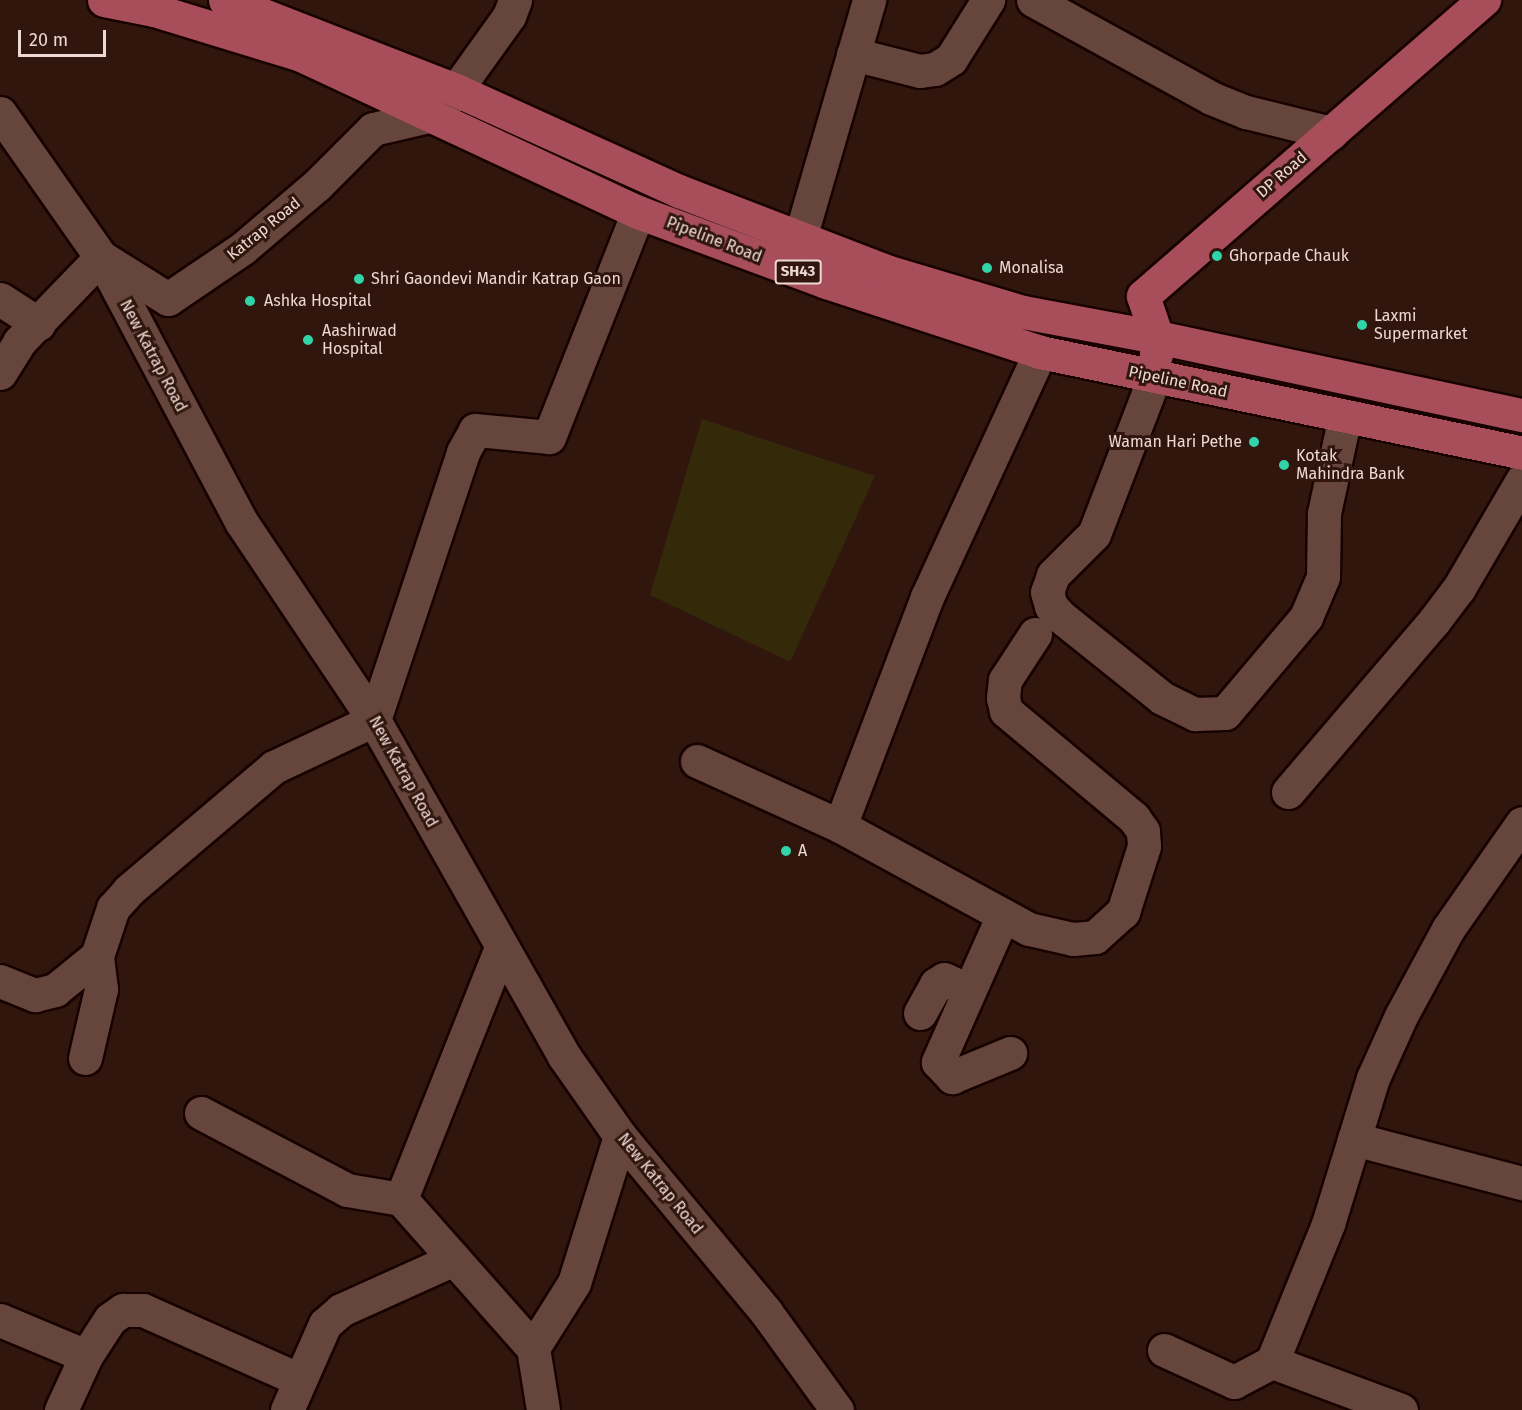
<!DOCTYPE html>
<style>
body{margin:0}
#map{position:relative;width:1522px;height:1410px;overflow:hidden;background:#31160e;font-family:"Fira Sans",sans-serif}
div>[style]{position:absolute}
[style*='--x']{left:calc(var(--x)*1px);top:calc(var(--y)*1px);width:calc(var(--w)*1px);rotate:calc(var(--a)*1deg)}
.green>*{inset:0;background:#342a0a}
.roads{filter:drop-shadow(2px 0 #170200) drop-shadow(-2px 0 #170200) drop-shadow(0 2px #170200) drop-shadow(0 -2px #170200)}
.minor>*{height:33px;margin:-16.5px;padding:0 16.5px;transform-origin:16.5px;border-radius:16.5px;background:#65453c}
.major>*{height:33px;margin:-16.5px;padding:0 16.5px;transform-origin:16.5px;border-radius:16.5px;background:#a84e5b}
.dots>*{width:16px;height:16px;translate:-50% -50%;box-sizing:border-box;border:3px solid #31160e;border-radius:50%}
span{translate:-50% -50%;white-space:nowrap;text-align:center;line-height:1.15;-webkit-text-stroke:6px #31160e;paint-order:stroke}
.shield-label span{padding:2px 4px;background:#31160e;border:2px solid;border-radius:4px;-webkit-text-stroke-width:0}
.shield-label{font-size:15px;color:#edd9d3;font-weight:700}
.street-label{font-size:16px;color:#edd9d3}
.poi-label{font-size:16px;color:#edd9d3}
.left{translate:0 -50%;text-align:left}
.right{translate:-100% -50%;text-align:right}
.scale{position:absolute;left:18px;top:30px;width:88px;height:27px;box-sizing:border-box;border:3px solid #edd9d3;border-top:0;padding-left:8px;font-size:18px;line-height:21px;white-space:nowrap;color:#edd9d3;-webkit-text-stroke:4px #31160e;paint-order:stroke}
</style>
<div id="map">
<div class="green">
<div style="clip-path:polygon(702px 419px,875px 476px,790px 662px,650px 595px)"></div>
</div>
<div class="roads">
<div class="minor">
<div style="--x:1033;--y:0;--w:203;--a:28.8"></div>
<div style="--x:1211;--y:98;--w:38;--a:22"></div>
<div style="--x:1246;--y:112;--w:88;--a:13.9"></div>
<div style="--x:853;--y:54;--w:69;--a:14.2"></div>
<div style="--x:920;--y:71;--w:15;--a:-8"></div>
<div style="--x:935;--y:69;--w:19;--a:-32"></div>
<div style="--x:951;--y:59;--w:70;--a:-57.9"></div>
<div style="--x:0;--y:113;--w:176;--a:55"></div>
<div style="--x:101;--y:257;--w:301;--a:62.1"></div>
<div style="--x:242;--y:523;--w:237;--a:56.2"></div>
<div style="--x:374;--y:720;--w:386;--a:60.5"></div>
<div style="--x:564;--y:1056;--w:98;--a:55"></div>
<div style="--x:620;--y:1136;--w:229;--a:50.3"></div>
<div style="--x:766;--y:1312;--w:121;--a:54.1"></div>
<div style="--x:800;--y:238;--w:248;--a:-73.8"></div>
<div style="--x:0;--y:299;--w:46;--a:32.7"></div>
<div style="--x:0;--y:373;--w:36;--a:-58"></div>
<div style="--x:19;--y:342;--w:118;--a:-46"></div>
<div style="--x:101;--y:257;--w:79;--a:32.1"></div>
<div style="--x:168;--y:299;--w:91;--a:-34.2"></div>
<div style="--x:243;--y:248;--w:97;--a:-40.4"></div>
<div style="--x:317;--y:185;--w:79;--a:-45"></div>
<div style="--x:373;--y:129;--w:62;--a:-13.1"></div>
<div style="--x:433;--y:115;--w:34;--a:-47"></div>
<div style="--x:456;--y:90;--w:91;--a:-54.4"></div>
<div style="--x:509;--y:16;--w:17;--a:-69"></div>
<div style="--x:1154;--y:378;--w:167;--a:111"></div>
<div style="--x:1094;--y:534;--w:58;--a:135"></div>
<div style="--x:1053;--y:575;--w:18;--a:109"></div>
<div style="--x:1047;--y:592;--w:15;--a:74"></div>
<div style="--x:1051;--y:606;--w:15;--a:48"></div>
<div style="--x:1061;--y:617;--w:129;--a:38.7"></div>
<div style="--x:1162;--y:698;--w:37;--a:26"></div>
<div style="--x:1195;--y:714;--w:30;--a:-2"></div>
<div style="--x:1225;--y:713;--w:126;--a:-49.8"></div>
<div style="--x:1306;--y:617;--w:43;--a:-67"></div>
<div style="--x:1323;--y:577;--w:64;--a:-89.1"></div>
<div style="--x:1324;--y:513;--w:99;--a:-77.8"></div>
<div style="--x:697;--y:761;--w:157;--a:24.4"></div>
<div style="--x:840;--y:826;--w:215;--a:28.6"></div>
<div style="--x:1029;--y:929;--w:45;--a:12.8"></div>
<div style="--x:1073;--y:939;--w:22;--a:-5"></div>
<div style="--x:1095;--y:937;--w:38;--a:-42"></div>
<div style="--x:1123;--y:912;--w:69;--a:-72.3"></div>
<div style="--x:1144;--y:846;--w:15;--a:-94"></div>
<div style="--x:1143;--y:831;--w:16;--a:-125"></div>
<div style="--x:1134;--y:818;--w:167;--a:-140.1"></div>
<div style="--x:1006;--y:711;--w:13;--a:-103"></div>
<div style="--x:1003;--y:698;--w:18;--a:-84"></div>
<div style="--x:1005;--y:680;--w:55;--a:-56.9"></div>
<div style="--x:1288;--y:792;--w:225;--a:-49.5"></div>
<div style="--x:1434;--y:621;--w:41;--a:-52.9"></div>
<div style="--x:1459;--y:588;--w:125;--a:-59.7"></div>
<div style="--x:840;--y:826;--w:245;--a:-69.2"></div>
<div style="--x:927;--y:597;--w:270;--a:-65.2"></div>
<div style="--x:1003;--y:915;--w:161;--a:113.9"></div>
<div style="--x:938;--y:1062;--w:21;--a:47"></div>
<div style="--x:952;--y:1077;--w:63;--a:-22.5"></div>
<div style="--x:0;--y:981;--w:38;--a:22"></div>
<div style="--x:35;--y:995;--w:21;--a:-14"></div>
<div style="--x:55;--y:990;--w:54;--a:-39"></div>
<div style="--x:920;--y:1013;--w:33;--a:-61"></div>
<div style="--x:936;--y:984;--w:9;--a:-32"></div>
<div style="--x:944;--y:979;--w:26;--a:25"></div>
<div style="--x:85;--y:1058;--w:71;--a:-76.9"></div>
<div style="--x:101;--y:989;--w:33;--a:-97"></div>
<div style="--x:97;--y:956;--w:51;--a:-71.6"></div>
<div style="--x:113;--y:908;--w:24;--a:-48"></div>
<div style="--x:129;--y:890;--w:190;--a:-40.3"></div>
<div style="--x:274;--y:767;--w:110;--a:-25.2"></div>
<div style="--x:374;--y:720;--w:282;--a:-71.6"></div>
<div style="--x:463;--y:452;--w:25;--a:-61"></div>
<div style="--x:475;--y:430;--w:74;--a:5.4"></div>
<div style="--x:549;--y:437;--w:242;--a:-68.4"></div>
<div style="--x:201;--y:1113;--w:165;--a:27.8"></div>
<div style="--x:347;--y:1190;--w:55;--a:9.5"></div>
<div style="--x:401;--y:1199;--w:199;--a:48.5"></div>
<div style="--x:533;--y:1348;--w:63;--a:80.8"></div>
<div style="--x:1354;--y:1139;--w:174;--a:14.7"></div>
<div style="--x:401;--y:1199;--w:270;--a:-68.3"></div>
<div style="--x:0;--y:1320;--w:93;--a:22.7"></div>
<div style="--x:86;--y:1356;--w:60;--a:114.8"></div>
<div style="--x:533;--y:1348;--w:77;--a:-57.8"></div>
<div style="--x:574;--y:1283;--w:154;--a:-72.6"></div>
<div style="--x:1164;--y:1350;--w:77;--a:24.6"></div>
<div style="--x:1234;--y:1382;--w:43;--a:-27.8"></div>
<div style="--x:86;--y:1356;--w:44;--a:-57"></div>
<div style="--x:110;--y:1319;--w:16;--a:-35"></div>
<div style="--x:123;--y:1310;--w:20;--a:0"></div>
<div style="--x:143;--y:1310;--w:172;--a:24"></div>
<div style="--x:287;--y:1410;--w:94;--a:-66.2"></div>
<div style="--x:325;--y:1324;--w:21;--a:-41"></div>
<div style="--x:341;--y:1310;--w:124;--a:-24.3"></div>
<div style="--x:1401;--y:1410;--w:138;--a:-159.6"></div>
<div style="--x:1272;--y:1362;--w:149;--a:-67.9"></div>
<div style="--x:1328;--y:1224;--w:153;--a:-72.9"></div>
<div style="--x:1373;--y:1078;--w:68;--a:-65.7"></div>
<div style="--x:1401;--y:1016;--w:99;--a:-61.6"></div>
<div style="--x:1448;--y:929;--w:129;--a:-55.1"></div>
</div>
<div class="major">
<div style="--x:104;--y:0;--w:51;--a:11.3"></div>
<div style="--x:154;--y:10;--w:154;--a:17"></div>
<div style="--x:301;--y:55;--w:372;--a:25"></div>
<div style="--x:638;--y:212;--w:201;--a:20.4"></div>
<div style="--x:826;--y:282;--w:225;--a:18.1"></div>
<div style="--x:1040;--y:352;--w:492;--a:11.8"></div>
<div style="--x:225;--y:0;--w:248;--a:21.3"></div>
<div style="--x:456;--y:90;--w:245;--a:24.4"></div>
<div style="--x:679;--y:191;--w:222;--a:21.1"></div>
<div style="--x:886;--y:271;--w:143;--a:16.7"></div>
<div style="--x:1023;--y:312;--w:136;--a:10.6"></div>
<div style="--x:1157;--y:337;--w:373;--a:12.1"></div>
<div style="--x:1156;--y:355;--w:18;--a:-87"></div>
<div style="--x:1157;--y:337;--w:43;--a:-108.9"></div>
<div style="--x:1143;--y:296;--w:452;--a:-41"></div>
</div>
</div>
<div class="dots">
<div style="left:1217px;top:256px;background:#31d4a9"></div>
<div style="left:987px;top:268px;background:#31d4a9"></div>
<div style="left:359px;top:279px;background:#31d4a9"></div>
<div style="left:250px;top:301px;background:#31d4a9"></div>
<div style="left:1362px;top:325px;background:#31d4a9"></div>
<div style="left:308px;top:340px;background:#31d4a9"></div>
<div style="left:1254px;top:442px;background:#31d4a9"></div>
<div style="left:1284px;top:465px;background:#31d4a9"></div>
<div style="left:786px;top:851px;background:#31d4a9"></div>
</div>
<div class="shield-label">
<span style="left:798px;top:272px">SH43</span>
</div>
<div class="street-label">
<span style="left:1282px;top:175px;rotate:-41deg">DP Road</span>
<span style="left:264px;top:229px;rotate:-39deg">Katrap Road</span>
<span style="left:714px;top:240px;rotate:21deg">Pipeline Road</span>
<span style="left:153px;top:356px;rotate:62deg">New Katrap Road</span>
<span style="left:1178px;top:382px;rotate:12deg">Pipeline Road</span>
<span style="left:403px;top:772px;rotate:61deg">New Katrap Road</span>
<span style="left:660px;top:1184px;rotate:51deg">New Katrap Road</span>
</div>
<div class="poi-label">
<span class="left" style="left:1229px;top:256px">Ghorpade Chauk</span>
<span class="left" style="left:999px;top:268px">Monalisa</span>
<span class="left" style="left:371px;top:279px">Shri Gaondevi Mandir Katrap Gaon</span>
<span class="left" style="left:264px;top:301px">Ashka Hospital</span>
<span class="left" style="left:1374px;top:325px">Laxmi<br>Supermarket</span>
<span class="left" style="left:322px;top:340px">Aashirwad<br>Hospital</span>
<span class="right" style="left:1242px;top:442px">Waman Hari Pethe</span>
<span class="left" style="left:1296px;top:465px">Kotak<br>Mahindra Bank</span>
<span class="left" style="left:798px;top:851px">A</span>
</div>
<div class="scale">20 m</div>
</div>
